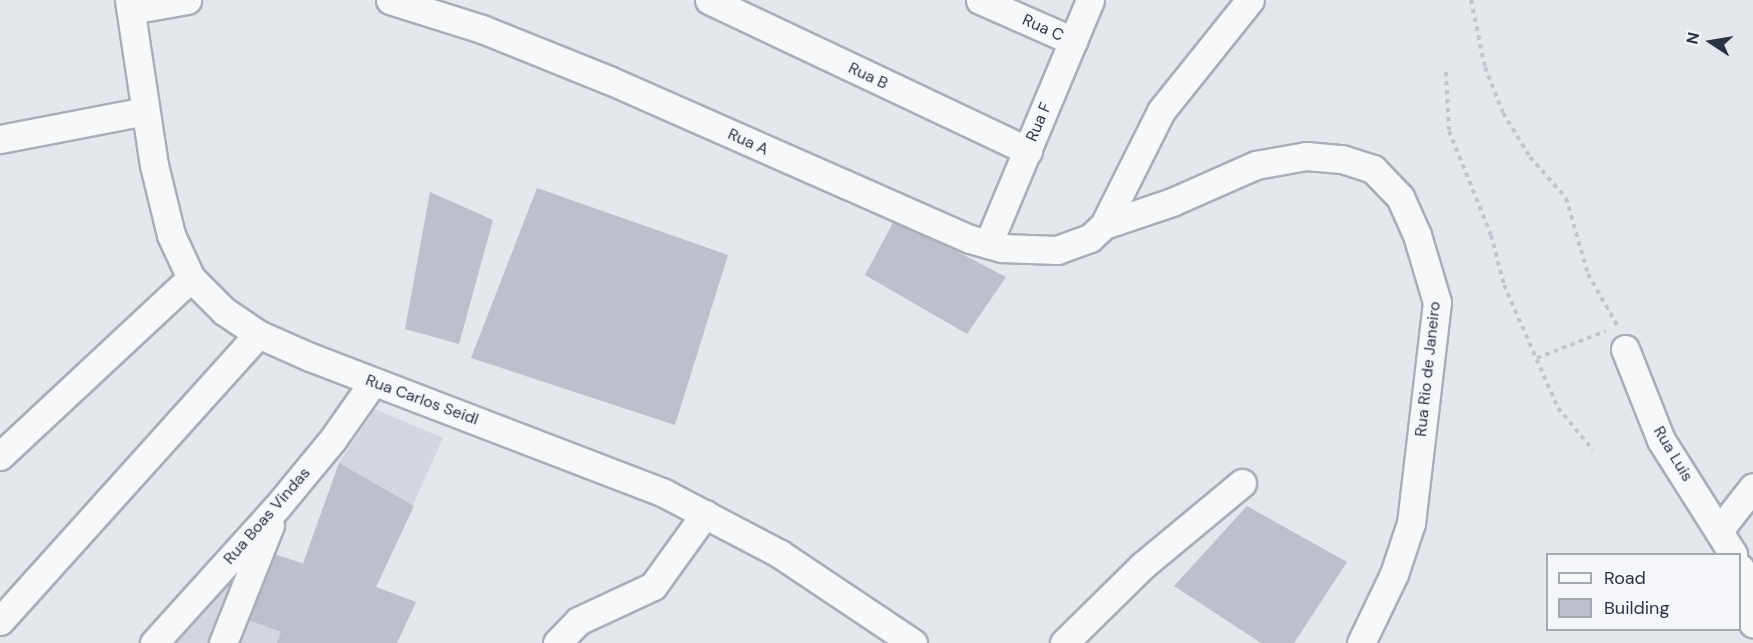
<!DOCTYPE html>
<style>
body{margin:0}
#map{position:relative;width:1753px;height:643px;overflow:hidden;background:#e4e7ec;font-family:"DM Sans",sans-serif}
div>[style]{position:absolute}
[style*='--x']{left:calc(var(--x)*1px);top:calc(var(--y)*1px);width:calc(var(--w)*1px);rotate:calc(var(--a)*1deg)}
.built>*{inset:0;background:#d2d6de}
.building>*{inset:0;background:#bbc0ca}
.path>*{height:4px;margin-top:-2px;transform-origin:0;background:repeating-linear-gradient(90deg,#c2c5cb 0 4.5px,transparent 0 9px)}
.roads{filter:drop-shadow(2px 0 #a9aeb7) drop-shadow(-2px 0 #a9aeb7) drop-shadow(0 2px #a9aeb7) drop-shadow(0 -2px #a9aeb7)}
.minor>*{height:27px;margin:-13.5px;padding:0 13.5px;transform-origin:13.5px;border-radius:13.5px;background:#f7f8fa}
span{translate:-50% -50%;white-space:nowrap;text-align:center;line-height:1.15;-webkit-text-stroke:5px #f4f6f9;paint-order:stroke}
.street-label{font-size:16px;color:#2b3445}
.legend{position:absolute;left:1546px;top:553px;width:195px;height:78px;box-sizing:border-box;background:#f4f6f9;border:2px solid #a4a8b1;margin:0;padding:8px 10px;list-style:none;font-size:18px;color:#2b3445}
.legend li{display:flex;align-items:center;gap:12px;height:30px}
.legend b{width:30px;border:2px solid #a4a8b1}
.north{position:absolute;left:1681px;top:12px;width:60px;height:60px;-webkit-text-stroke:4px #f4f6f9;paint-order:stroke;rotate:282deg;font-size:16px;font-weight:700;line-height:24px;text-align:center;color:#2b3445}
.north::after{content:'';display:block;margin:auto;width:21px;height:27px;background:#2b3445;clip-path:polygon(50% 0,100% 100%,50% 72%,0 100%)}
</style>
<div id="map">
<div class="built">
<div style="clip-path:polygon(375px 409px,443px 438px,376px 587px,416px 602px,397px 643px,171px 643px,240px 565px,271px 553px,303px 563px,339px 463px)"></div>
</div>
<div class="building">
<div style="clip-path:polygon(537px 188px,728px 255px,675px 425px,471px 358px)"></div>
<div style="clip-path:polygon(430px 192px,493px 220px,459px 344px,405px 329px)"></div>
<div style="clip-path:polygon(895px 219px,1006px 277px,967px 334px,865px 275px)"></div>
<div style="clip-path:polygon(339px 463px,414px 506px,376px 587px,416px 602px,397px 643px,277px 643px,281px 632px,243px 618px,271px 553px,303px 564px)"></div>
<div style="clip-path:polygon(1247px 506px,1347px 562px,1294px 643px,1261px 643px,1174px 586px)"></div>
</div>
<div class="path">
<div style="--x:1471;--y:0;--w:68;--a:78.2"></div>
<div style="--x:1485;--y:67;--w:49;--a:68.6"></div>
<div style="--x:1503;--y:113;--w:52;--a:58.5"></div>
<div style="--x:1530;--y:157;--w:55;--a:48.7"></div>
<div style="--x:1566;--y:198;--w:79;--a:73.9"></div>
<div style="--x:1588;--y:274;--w:59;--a:60.4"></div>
<div style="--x:1446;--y:72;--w:59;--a:87.1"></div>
<div style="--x:1449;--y:131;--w:112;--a:68"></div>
<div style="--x:1491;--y:235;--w:52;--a:75.4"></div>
<div style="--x:1504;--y:285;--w:134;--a:66.3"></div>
<div style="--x:1558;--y:408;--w:55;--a:50.2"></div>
<div style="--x:1537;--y:358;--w:74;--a:-21.4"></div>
</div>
<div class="roads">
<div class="minor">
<div style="--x:129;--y:0;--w:167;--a:81.4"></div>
<div style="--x:154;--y:165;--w:72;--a:76.3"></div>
<div style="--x:171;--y:235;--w:47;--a:65.1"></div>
<div style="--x:191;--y:278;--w:47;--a:45"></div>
<div style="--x:224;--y:311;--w:41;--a:34.1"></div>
<div style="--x:258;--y:334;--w:57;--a:23.9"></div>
<div style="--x:310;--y:357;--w:379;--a:21"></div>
<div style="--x:664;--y:493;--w:131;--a:27.7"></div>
<div style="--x:780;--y:554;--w:160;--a:33.8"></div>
<div style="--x:390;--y:0;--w:96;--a:17.5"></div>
<div style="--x:482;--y:29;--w:137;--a:21.9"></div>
<div style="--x:609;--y:80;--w:394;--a:23.8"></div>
<div style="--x:970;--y:239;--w:33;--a:16"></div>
<div style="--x:1002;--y:248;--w:55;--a:2.1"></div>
<div style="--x:1057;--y:250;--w:35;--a:-20"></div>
<div style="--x:1090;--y:238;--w:19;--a:-43"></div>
<div style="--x:1104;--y:225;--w:127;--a:-63.4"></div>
<div style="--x:1161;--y:111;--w:142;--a:-51.3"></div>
<div style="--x:709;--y:0;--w:353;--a:25.3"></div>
<div style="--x:980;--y:0;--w:102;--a:23.8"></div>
<div style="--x:131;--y:10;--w:57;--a:-10.1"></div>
<div style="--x:0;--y:139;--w:148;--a:-10.9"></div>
<div style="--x:1104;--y:225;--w:72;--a:-18.7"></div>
<div style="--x:1172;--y:202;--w:92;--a:-23.8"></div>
<div style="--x:1256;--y:165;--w:51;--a:-10.2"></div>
<div style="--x:1306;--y:156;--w:36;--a:5"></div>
<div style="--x:1342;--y:159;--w:33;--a:18"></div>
<div style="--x:1373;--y:169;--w:39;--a:46"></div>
<div style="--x:1400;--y:197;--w:42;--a:65.9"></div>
<div style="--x:1417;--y:235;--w:70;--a:73.4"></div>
<div style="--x:1437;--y:302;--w:223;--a:96.7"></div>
<div style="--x:1411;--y:523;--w:54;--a:108.4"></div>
<div style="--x:1394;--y:574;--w:76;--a:115.6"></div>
<div style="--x:988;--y:244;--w:264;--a:-67.3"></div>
<div style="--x:1625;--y:349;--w:98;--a:68.4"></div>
<div style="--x:1661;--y:440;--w:135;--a:57.7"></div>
<div style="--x:0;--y:456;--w:261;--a:-43"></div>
<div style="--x:1720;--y:529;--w:53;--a:-51.8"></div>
<div style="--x:1740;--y:568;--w:57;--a:76.7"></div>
<div style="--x:0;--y:621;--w:386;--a:-48"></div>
<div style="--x:154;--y:643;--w:183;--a:-47.9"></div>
<div style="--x:277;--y:507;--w:88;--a:-50.5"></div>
<div style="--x:333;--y:439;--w:70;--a:-54.9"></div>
<div style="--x:223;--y:643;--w:127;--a:-68.3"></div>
<div style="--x:557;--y:643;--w:30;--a:-46"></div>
<div style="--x:578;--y:621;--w:83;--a:-25"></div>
<div style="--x:653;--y:586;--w:89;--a:-54.2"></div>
<div style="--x:1064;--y:643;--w:110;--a:-44.6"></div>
<div style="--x:1142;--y:566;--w:130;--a:-39.7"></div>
</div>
</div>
<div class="street-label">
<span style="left:1043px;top:28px;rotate:24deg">Rua C</span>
<span style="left:868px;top:76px;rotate:25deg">Rua B</span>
<span style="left:1039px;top:122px;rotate:-67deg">Rua F</span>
<span style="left:748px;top:142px;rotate:24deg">Rua A</span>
<span style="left:1428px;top:369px;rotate:-84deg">Rua Rio de Janeiro</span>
<span style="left:422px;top:400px;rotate:20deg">Rua Carlos Seidl</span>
<span style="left:1673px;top:454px;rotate:59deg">Rua Luis</span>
<span style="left:267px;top:516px;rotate:-49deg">Rua Boas Vindas</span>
</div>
<ul class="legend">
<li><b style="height:8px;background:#f7f8fa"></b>Road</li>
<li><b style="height:16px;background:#bbc0ca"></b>Building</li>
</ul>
<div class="north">N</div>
</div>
